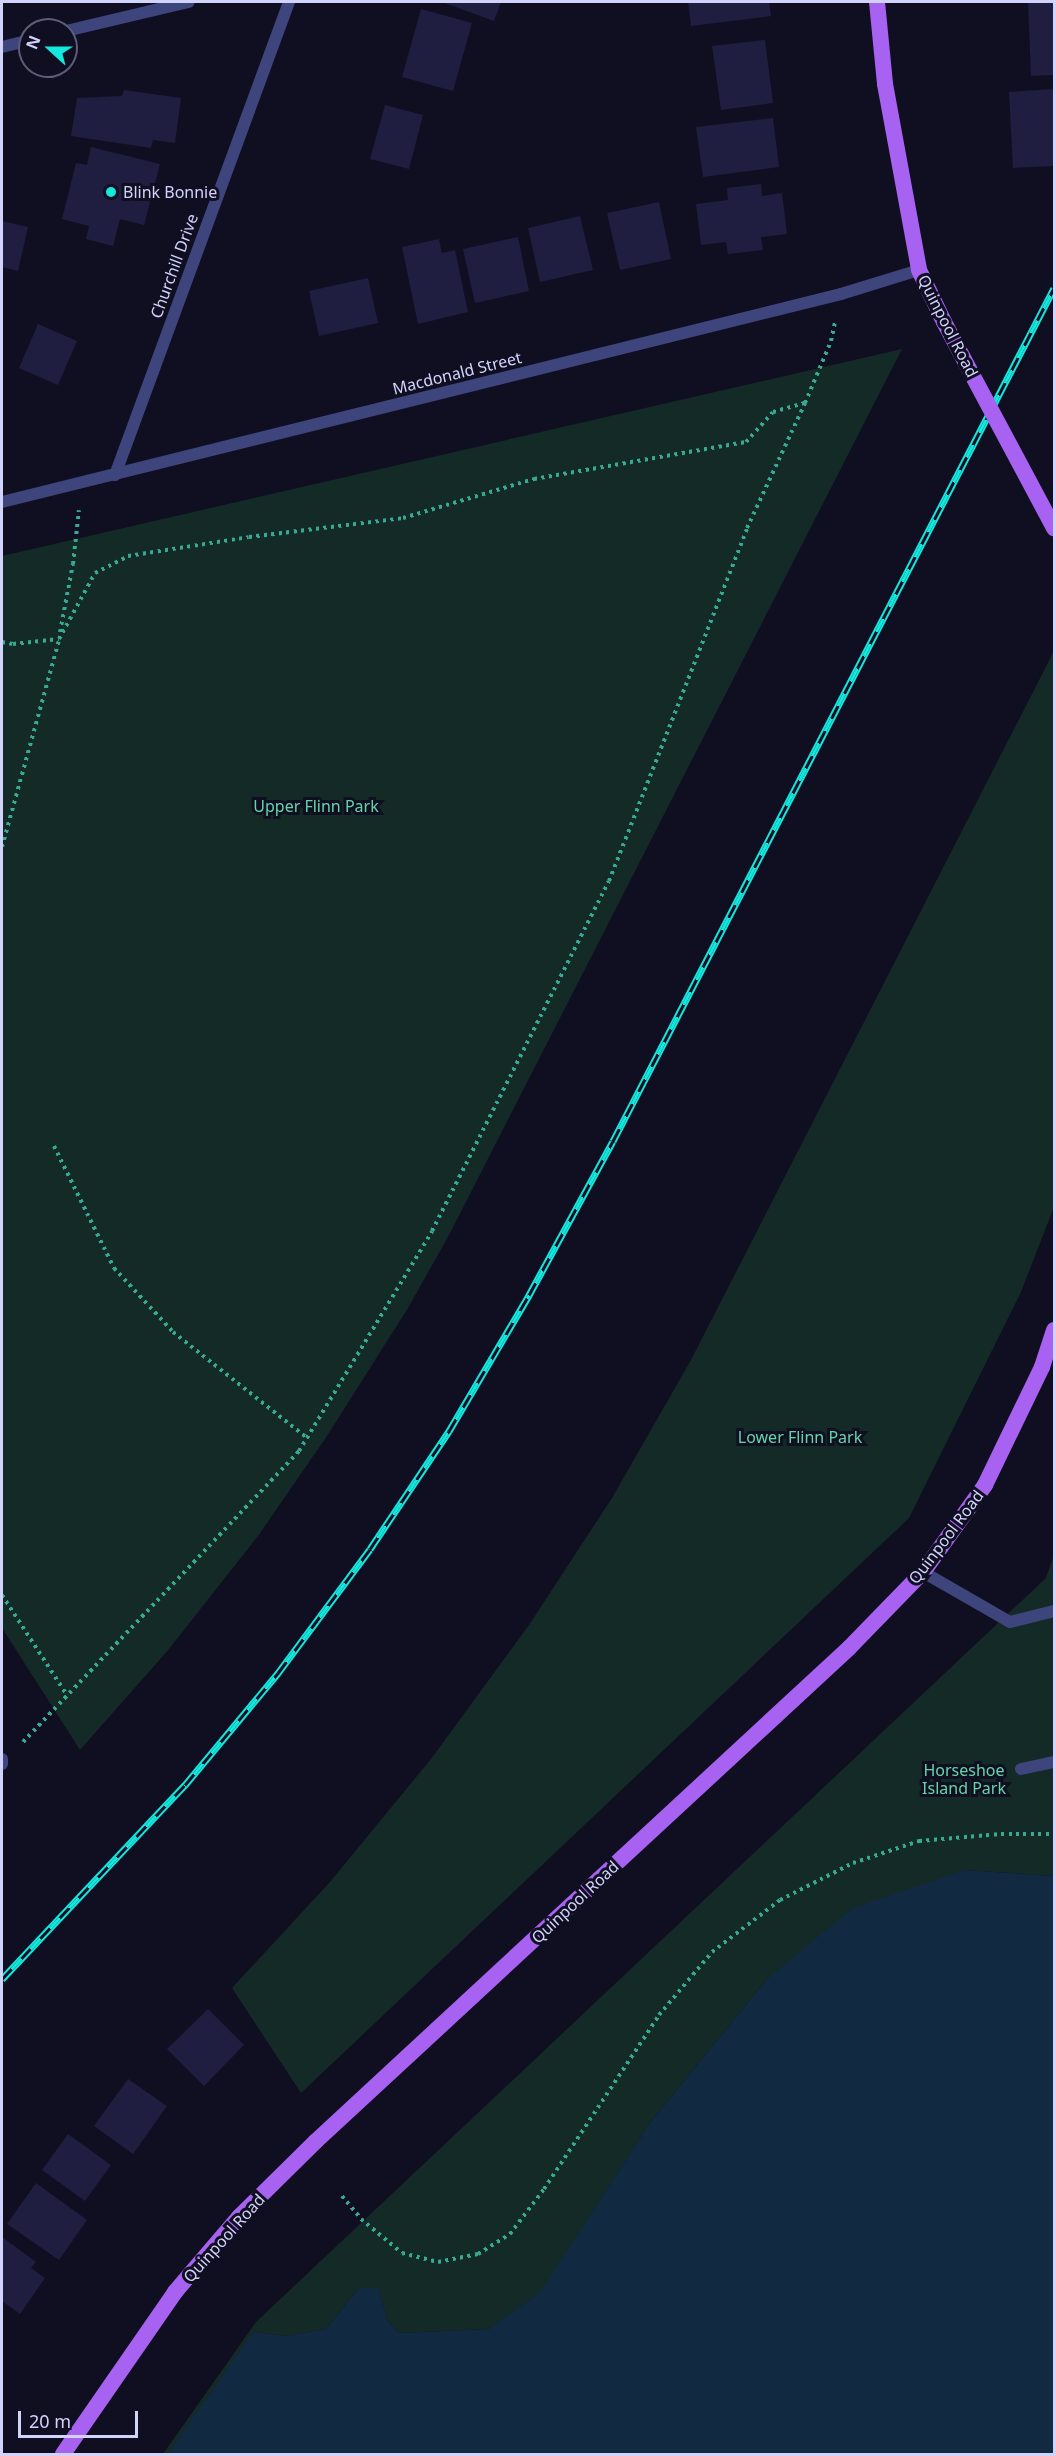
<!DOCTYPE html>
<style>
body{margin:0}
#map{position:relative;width:1056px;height:2456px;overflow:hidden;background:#100f21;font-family:"Noto Sans",sans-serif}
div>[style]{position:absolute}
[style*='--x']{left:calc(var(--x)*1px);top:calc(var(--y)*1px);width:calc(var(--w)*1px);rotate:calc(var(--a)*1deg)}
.green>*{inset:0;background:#132a26}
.water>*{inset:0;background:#112a42}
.building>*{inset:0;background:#1f1d40}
.path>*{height:4px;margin-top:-2px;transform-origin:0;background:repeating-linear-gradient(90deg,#38aa93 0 3px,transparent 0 7.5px)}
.service>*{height:12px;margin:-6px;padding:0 6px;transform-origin:6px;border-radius:6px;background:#3e447c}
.minor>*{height:12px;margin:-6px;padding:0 6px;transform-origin:6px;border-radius:6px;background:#3e447c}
.tertiary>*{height:12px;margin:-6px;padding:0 6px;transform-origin:6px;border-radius:6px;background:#3e447c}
.primary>*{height:16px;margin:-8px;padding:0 8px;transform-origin:8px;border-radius:8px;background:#a862f2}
.rail>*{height:7px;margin-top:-3.5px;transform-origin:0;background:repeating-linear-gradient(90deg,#100f21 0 14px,#13e7de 0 28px);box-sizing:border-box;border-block:2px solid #13e7de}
.primary-bridge>*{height:16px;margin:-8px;padding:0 8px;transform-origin:8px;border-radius:8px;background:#a862f2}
.dots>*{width:16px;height:16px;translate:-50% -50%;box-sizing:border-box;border:3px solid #100f21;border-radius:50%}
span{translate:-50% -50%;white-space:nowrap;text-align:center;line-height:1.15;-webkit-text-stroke:6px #100f21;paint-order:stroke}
.poi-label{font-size:16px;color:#d2d3fb}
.left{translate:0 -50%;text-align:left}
.street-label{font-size:16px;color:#d2d3fb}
.park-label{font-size:16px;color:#64d5a9}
.frame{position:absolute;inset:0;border:3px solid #d2d3fb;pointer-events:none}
.north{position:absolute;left:18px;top:18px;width:60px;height:60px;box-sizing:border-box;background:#100f21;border:2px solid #5e5d78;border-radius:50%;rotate:291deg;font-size:16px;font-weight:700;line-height:24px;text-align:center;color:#d2d3fb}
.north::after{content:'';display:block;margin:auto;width:21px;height:27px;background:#13e7de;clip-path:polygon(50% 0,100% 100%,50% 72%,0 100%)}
.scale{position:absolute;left:18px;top:2411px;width:120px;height:27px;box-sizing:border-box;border:3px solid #d2d3fb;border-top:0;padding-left:8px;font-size:18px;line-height:21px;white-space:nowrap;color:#d2d3fb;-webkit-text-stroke:4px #100f21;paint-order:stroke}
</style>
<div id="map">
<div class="green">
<div style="clip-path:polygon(902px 349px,449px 1235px,408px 1308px,327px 1436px,258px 1536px,169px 1649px,80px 1750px,2px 1628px,2px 556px)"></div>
<div style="clip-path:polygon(1054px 651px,1054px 1207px,1021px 1292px,909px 1518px,301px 2093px,232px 1988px,330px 1882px,431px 1759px,529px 1625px,612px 1498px,691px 1360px)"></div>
<div style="clip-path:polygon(1054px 1555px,1054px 1876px,964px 1870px,767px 1979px,649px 2124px,541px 2293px,488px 2329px,399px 2333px,387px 2320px,378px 2289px,359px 2288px,326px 2329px,285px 2336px,257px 2332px,171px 2454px,163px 2454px,256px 2322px,1046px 1578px)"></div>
</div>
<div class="water">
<div style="clip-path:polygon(964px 1870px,1054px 1876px,1054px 2454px,171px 2454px,172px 2448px,252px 2333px,257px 2332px,285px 2336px,326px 2329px,359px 2288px,378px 2288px,387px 2320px,399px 2333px,488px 2329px,540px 2293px,649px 2124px,767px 1979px,853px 1908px)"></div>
</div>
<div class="building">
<div style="clip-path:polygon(442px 2px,501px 2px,494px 21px)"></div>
<div style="clip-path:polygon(688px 2px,769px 2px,771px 16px,691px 26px)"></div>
<div style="clip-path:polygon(1028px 2px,1054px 2px,1054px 75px,1031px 76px)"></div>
<div style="clip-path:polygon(421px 9px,472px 23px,453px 91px,402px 77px)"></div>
<div style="clip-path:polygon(765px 40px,773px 103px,721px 110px,712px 46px)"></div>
<div style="clip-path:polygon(1054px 89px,1054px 166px,1013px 168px,1009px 92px)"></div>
<div style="clip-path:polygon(124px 90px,181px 98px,175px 143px,153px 140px,151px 148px,71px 136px,77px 98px,122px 96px)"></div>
<div style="clip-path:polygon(385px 105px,423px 115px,409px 169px,370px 159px)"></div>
<div style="clip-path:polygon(773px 118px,779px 167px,703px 177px,696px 127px)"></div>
<div style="clip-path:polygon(91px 147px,160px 164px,144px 225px,120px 219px,113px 246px,86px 239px,89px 226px,62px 219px,76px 163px,87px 165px)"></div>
<div style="clip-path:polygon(761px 184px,762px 196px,782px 193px,787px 234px,761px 237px,763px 250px,728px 254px,726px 242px,701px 245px,696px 204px,728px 200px,727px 188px)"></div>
<div style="clip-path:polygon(659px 202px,671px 259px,620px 270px,607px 213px)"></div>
<div style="clip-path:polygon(580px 216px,593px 270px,540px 282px,528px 228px)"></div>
<div style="clip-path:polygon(2px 221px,28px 227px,18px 271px,2px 267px)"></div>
<div style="clip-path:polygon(518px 237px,529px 291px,475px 303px,463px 249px)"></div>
<div style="clip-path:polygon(439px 239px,442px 253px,455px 250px,468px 312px,418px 324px,402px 247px)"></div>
<div style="clip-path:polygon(368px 278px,378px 323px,319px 336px,309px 291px)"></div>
<div style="clip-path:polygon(38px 324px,77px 341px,58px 385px,19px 368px)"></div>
<div style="clip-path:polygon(208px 2009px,244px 2045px,204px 2086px,167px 2049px)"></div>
<div style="clip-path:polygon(128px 2079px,167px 2106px,133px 2154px,94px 2126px)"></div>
<div style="clip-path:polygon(68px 2134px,111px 2165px,85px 2201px,42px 2170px)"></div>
<div style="clip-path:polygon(36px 2183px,87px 2220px,59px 2260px,7px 2224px)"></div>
<div style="clip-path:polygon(2px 2237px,36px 2262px,31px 2268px,45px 2278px,20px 2314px,2px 2301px)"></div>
</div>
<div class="path">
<div style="--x:60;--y:632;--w:69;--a:-79.2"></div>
<div style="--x:73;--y:564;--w:54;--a:-83.7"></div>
<div style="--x:2;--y:642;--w:11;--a:10"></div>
<div style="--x:13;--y:644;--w:46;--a:-6.2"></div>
<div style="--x:59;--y:639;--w:75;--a:-61.4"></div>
<div style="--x:95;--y:573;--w:37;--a:-27"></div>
<div style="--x:128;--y:556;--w:122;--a:-8.9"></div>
<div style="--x:249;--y:537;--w:155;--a:-7"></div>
<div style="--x:403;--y:518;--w:137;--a:-16.6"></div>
<div style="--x:534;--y:479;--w:215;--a:-9.9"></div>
<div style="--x:746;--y:442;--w:40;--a:-48"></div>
<div style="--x:773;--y:412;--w:33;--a:-16"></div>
<div style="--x:2;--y:847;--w:215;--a:-74.6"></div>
<div style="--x:54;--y:1146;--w:136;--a:63.8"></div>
<div style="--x:114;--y:1268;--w:87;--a:47.3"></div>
<div style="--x:173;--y:1332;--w:171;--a:38.3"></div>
<div style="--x:2;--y:1595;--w:119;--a:57"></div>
<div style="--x:23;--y:1742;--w:401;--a:-46.5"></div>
<div style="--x:299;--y:1451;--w:257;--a:-58.8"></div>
<div style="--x:432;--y:1231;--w:392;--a:-63.2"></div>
<div style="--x:609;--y:881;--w:379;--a:-68.6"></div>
<div style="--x:747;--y:528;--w:138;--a:-65.1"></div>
<div style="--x:805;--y:403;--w:67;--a:-67.2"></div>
<div style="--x:831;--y:341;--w:19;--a:-78"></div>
<div style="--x:342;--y:2196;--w:30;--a:50"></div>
<div style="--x:361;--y:2219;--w:53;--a:39.7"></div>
<div style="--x:402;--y:2253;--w:37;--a:14"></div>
<div style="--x:438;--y:2262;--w:41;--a:-11.3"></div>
<div style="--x:478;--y:2254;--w:38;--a:-32"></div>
<div style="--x:510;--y:2234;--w:56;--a:-52.9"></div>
<div style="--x:544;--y:2189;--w:209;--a:-56.5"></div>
<div style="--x:659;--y:2015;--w:82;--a:-49.9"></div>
<div style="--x:712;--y:1952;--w:86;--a:-37.4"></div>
<div style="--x:780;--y:1900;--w:82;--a:-26.9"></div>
<div style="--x:853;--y:1863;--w:70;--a:-18.4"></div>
<div style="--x:919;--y:1841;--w:82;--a:-4.9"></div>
<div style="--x:1001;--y:1834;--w:53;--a:0"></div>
</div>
<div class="service">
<div style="--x:923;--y:1572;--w:100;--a:29.9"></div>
<div style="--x:1010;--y:1622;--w:45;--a:-14"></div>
<div style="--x:1021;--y:1769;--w:34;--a:-12"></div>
</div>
<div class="minor">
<div style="--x:66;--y:31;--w:126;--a:-13.3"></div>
<div style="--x:2;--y:47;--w:29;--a:-14"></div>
<div style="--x:115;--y:475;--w:504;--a:-69.8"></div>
<div style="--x:2;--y:1759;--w:5;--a:90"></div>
</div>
<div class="tertiary">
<div style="--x:2;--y:502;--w:864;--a:-13.92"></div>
<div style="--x:841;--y:294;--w:82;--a:-17.1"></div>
</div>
<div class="primary">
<div style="--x:877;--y:2;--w:82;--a:84.4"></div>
<div style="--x:885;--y:84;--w:189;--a:79.6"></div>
<div style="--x:919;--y:270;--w:58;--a:64.3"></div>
<div style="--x:63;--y:2454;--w:197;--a:-55.3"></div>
<div style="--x:175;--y:2292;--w:99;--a:-49.5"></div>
<div style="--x:239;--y:2217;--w:107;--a:-44.6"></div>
<div style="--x:315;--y:2142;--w:727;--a:-42.77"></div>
<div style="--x:849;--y:1648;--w:106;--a:-45.8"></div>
<div style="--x:923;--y:1572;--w:107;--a:-54.5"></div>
<div style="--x:985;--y:1485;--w:131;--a:-64.2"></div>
<div style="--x:1042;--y:1367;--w:39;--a:-72"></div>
</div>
<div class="rail">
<div style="--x:2;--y:1979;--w:267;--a:-46.7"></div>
<div style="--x:185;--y:1785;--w:146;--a:-50.3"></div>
<div style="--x:278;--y:1673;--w:154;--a:-53.4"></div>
<div style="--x:370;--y:1549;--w:142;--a:-56.2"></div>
<div style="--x:449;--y:1431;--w:158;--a:-59.5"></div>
<div style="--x:529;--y:1295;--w:175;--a:-61.4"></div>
<div style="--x:613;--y:1141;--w:960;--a:-62.66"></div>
</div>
<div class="primary-bridge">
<div style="--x:944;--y:322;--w:234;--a:61.9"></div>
</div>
<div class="dots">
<div style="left:111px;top:192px;background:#13e7de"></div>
</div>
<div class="poi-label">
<span class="left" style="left:123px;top:192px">Blink Bonnie</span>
</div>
<div class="street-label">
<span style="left:174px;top:266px;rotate:-70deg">Churchill Drive</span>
<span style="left:948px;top:326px;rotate:63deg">Quinpool Road</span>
<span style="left:457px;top:373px;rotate:-14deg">Macdonald Street</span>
<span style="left:946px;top:1537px;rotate:-53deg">Quinpool Road</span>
<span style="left:575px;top:1902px;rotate:-43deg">Quinpool Road</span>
<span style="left:224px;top:2238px;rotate:-48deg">Quinpool Road</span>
</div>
<div class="park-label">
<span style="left:316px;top:806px">Upper Flinn Park</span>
<span style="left:800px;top:1437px">Lower Flinn Park</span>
<span style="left:964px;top:1779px">Horseshoe<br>Island Park</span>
</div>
<div class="frame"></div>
<div class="north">N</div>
<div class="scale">20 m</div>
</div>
